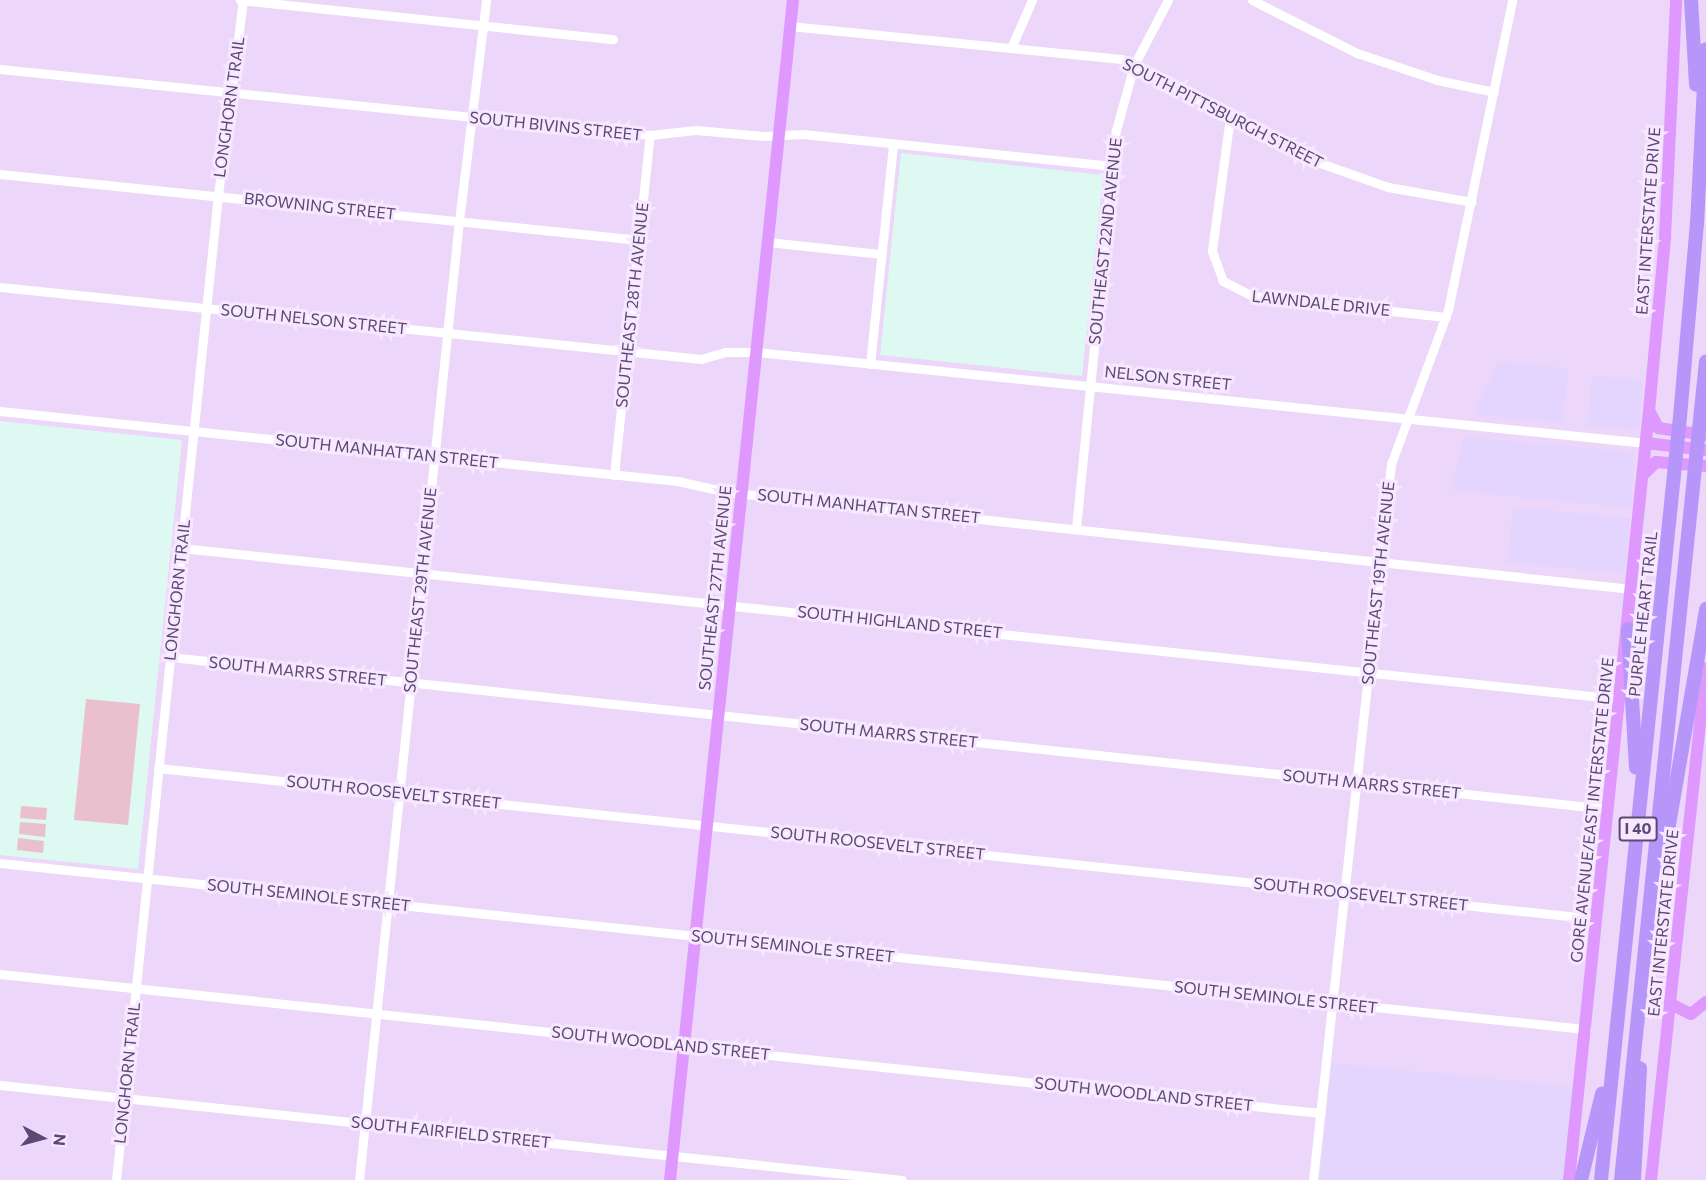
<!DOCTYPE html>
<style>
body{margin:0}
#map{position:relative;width:1706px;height:1180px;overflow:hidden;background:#f4e1fd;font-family:Commissioner,sans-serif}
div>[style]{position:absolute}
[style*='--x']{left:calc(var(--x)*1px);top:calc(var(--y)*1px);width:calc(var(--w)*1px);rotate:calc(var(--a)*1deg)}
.residential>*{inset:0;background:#ecd6fa}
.commercial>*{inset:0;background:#e4d5fe}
.education>*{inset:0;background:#def9f1}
.green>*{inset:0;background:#eac0ce}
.minor>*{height:9px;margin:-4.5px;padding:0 4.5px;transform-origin:4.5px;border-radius:4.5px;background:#fff}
.major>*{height:12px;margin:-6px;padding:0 6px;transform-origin:6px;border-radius:6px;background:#df98fd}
.highway>*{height:14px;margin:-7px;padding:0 7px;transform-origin:7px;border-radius:7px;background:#b796f9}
span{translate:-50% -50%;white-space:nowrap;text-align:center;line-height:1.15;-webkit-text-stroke:6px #f8e8ff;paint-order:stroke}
.shield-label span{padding:2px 4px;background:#f8e8ff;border:2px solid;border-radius:4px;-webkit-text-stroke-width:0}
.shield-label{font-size:15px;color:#5b4875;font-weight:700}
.street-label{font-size:16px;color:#5b4875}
.north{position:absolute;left:12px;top:1108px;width:60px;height:60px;-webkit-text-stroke:4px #f8e8ff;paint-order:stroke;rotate:96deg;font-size:16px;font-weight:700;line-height:24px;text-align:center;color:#5b4875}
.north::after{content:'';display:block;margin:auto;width:21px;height:27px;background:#5b4875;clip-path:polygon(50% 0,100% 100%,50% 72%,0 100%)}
</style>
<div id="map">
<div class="residential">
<div style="clip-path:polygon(0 0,1706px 0,1706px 1180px,0 1180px)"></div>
</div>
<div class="commercial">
<div style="clip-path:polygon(1498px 362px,1569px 368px,1563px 423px,1473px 414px)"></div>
<div style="clip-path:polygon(1592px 376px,1644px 380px,1638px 430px,1587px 427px)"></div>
<div style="clip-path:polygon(1463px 437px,1634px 452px,1631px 508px,1452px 490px)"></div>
<div style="clip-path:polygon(1513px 507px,1630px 518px,1625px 574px,1507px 562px)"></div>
<div style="clip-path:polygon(1332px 1063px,1573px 1087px,1564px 1180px,1320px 1180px)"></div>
</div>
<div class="education">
<div style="clip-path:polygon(901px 153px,1103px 175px,1082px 376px,880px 355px)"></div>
<div style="clip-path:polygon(0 421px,182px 440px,138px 869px,0 855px)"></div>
</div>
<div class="green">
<div style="clip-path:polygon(86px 699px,140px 704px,128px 825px,74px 820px)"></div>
<div style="clip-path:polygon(21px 806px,47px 808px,46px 820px,20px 818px)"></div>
<div style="clip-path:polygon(20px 822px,46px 824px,45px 837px,19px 834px)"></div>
<div style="clip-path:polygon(18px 838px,44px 841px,43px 853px,17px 850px)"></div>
</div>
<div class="minor">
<div style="--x:240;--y:0;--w:375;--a:6"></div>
<div style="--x:1252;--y:0;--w:118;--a:26.8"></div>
<div style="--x:1357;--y:53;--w:84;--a:18.6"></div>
<div style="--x:1437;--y:80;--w:58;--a:11.9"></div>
<div style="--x:790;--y:26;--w:333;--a:5.7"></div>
<div style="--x:1121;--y:59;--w:225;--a:27.6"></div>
<div style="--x:1320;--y:163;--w:72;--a:19.4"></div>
<div style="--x:1388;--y:187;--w:85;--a:10.1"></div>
<div style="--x:1011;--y:48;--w:52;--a:-66.4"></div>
<div style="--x:0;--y:69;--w:653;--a:5.8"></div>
<div style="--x:650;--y:135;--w:46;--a:-6.2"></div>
<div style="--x:696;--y:130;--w:68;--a:5"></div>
<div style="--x:764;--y:136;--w:39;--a:-3"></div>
<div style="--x:803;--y:134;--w:311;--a:5.9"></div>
<div style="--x:1230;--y:117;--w:135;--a:97.7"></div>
<div style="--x:1212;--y:251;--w:32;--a:70"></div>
<div style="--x:1223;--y:281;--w:33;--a:27"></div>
<div style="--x:1252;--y:296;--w:195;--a:6.2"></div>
<div style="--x:0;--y:174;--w:643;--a:5.89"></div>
<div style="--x:768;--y:242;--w:114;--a:6.1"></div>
<div style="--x:0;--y:287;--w:705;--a:5.86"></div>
<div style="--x:701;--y:359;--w:25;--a:-16"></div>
<div style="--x:725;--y:352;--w:31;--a:0"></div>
<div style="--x:756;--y:352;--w:895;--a:5.84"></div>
<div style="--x:870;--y:364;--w:220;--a:-84"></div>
<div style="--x:0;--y:411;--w:681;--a:5.9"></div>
<div style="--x:677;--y:481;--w:51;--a:12.4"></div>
<div style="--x:727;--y:492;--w:910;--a:6.12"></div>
<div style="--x:614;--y:475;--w:342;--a:-84"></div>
<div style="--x:1076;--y:528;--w:400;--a:-84.3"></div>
<div style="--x:1116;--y:130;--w:67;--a:-74.5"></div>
<div style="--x:1134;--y:65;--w:73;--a:-62.4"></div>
<div style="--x:181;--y:548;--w:1446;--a:5.99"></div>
<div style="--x:170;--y:657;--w:1446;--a:6.03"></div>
<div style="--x:158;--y:768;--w:1447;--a:5.99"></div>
<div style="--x:0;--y:863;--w:1595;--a:5.98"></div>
<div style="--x:0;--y:974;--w:1328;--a:6.01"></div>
<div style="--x:0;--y:1085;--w:907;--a:6.01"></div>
<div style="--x:116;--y:1180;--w:990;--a:-84.09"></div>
<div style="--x:218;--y:195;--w:197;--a:-82.7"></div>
<div style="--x:359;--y:1180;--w:964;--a:-84.05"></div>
<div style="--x:459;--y:221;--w:223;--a:-83"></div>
<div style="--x:1313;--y:1180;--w:720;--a:-83.78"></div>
<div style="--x:1391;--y:464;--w:164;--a:-69.7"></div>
<div style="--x:1448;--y:310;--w:317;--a:-78.3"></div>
</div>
<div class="major">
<div style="--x:1650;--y:412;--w:18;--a:63"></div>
<div style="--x:1658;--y:428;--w:49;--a:8.3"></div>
<div style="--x:1646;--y:443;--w:60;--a:6.7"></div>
<div style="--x:1644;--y:474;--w:17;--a:-45"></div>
<div style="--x:1656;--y:462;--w:50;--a:4.6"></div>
<div style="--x:1671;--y:1004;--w:22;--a:27"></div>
<div style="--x:1691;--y:1014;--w:19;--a:-39"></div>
<div style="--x:670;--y:1180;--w:1186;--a:-84.05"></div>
<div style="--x:1569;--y:1180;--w:773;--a:-84.06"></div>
<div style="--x:1649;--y:411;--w:175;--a:-84.7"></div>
<div style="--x:1665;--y:237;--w:237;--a:-87.3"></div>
<div style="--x:1651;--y:1180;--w:515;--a:-83.87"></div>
</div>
<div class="highway">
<div style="--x:1691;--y:0;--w:85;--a:86.6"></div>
<div style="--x:1628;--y:629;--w:139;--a:86.7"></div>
<div style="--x:1662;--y:865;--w:260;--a:-80.2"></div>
<div style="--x:1581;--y:1180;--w:89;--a:-76.3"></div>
<div style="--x:1601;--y:1180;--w:767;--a:-84.09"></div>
<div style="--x:1680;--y:417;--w:194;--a:-85"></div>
<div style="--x:1697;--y:224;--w:175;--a:-87.1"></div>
<div style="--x:1621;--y:1180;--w:823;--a:-84.07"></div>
<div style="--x:1634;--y:1180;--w:112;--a:-86.9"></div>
</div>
<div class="shield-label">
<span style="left:1638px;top:829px">I 40</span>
</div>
<div class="street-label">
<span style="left:229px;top:107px;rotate:-82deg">LONGHORN TRAIL</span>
<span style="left:1223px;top:113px;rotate:27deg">SOUTH PITTSBURGH STREET</span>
<span style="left:556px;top:126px;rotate:6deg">SOUTH BIVINS STREET</span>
<span style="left:320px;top:206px;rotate:6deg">BROWNING STREET</span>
<span style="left:1648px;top:221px;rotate:-86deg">EAST INTERSTATE DRIVE</span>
<span style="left:1105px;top:241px;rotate:-84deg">SOUTHEAST 22ND AVENUE</span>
<span style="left:1321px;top:303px;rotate:6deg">LAWNDALE DRIVE</span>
<span style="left:632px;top:305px;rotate:-84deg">SOUTHEAST 28TH AVENUE</span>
<span style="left:314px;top:319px;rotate:6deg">SOUTH NELSON STREET</span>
<span style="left:1168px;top:378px;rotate:6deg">NELSON STREET</span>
<span style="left:387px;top:451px;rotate:6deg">SOUTH MANHATTAN STREET</span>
<span style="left:869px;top:506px;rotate:6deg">SOUTH MANHATTAN STREET</span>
<span style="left:1378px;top:583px;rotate:-84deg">SOUTHEAST 19TH AVENUE</span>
<span style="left:715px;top:588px;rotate:-84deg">SOUTHEAST 27TH AVENUE</span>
<span style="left:177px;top:590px;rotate:-84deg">LONGHORN TRAIL</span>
<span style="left:420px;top:590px;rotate:-84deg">SOUTHEAST 29TH AVENUE</span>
<span style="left:1643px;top:614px;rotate:-84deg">PURPLE HEART TRAIL</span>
<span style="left:900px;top:622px;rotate:6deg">SOUTH HIGHLAND STREET</span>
<span style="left:298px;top:671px;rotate:6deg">SOUTH MARRS STREET</span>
<span style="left:889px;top:733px;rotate:6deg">SOUTH MARRS STREET</span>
<span style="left:1372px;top:784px;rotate:6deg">SOUTH MARRS STREET</span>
<span style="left:394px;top:792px;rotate:6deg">SOUTH ROOSEVELT STREET</span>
<span style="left:1592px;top:810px;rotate:-84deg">GORE AVENUE/EAST INTERSTATE DRIVE</span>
<span style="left:878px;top:843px;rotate:6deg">SOUTH ROOSEVELT STREET</span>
<span style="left:1361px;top:894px;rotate:6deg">SOUTH ROOSEVELT STREET</span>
<span style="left:309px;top:895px;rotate:6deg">SOUTH SEMINOLE STREET</span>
<span style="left:1663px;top:923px;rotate:-84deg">EAST INTERSTATE DRIVE</span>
<span style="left:793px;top:946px;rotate:6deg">SOUTH SEMINOLE STREET</span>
<span style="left:1276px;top:997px;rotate:6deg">SOUTH SEMINOLE STREET</span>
<span style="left:661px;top:1043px;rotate:6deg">SOUTH WOODLAND STREET</span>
<span style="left:127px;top:1073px;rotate:-84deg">LONGHORN TRAIL</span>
<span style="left:1144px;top:1094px;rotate:6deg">SOUTH WOODLAND STREET</span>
<span style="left:451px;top:1132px;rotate:6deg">SOUTH FAIRFIELD STREET</span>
</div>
<div class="north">N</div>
</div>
